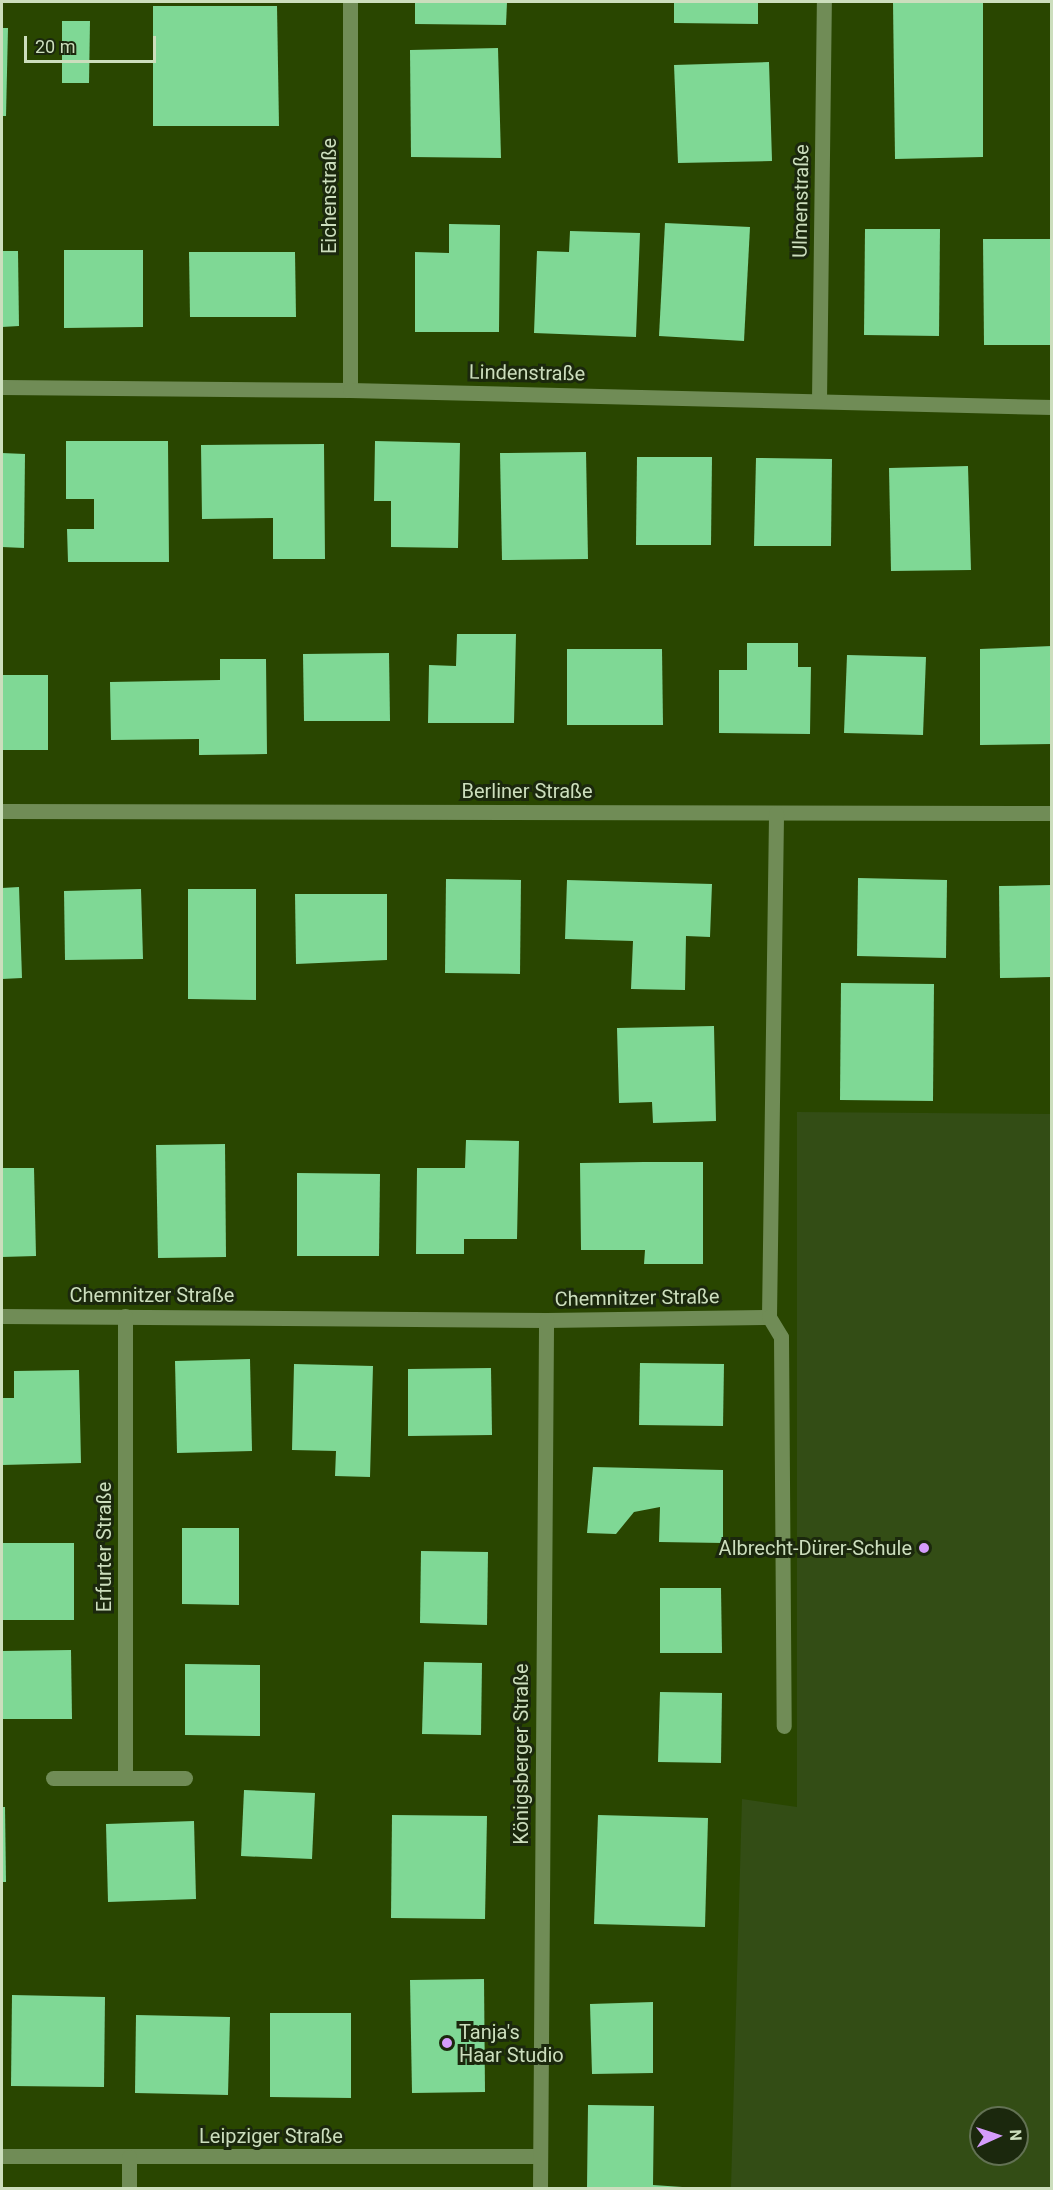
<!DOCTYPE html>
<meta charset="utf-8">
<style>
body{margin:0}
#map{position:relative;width:1053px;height:2190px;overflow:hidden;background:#294600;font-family:Roboto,sans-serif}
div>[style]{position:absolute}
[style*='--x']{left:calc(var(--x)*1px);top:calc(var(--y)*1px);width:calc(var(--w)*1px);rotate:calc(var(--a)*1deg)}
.built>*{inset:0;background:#334d15}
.building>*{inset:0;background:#7fd895}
.minor>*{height:15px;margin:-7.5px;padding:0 7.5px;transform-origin:7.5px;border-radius:7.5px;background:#708c56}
.dots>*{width:16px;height:16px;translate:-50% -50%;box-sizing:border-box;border:3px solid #1b280d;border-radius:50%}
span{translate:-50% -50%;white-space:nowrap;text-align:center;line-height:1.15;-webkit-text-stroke:6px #1b280d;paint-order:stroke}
.street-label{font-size:20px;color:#ccdebd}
.poi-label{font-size:20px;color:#ccdebd}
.right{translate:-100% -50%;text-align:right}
.left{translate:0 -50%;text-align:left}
.frame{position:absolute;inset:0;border:3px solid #ccdebd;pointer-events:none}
.north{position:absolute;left:969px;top:2106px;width:60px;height:60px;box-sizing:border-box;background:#1b280d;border:2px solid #627153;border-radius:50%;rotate:87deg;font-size:16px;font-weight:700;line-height:24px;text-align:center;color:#ccdebd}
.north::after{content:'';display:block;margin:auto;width:21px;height:27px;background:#d59cfb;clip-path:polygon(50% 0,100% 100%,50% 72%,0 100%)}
.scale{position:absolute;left:24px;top:36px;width:132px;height:27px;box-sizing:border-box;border:3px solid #ccdebd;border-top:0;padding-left:8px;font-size:18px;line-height:21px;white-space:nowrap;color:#ccdebd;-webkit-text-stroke:4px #1b280d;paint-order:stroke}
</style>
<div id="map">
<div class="built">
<div style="clip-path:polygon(evenodd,797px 1112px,1051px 1114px,1051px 2188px,731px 2188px,742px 1799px,797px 1807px,797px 1112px,981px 2118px,1017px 2118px,1017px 2154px,981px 2154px,981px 2118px)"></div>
</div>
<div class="building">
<div style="clip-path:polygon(415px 2px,507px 2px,506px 25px,415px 24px)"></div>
<div style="clip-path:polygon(674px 2px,758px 2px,758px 24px,674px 23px)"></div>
<div style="clip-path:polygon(893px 2px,983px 2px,983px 157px,895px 159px)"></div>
<div style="clip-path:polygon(153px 6px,277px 6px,279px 126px,153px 126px)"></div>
<div style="clip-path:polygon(62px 21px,90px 21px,89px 83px,62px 83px)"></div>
<div style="clip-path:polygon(2px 28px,8px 28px,6px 116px,2px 116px)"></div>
<div style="clip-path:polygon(498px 48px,501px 158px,411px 157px,410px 50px)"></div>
<div style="clip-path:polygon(769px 62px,772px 161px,678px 163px,674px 65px)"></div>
<div style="clip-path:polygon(665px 223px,750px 227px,744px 341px,659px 336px)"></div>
<div style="clip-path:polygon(449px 224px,500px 225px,499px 332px,415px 332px,415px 252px,449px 253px)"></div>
<div style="clip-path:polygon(865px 229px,940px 229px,939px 336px,864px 335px)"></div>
<div style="clip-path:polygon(570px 231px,640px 233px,636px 337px,534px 333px,537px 251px,569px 252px)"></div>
<div style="clip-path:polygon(983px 239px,1052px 239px,1052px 345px,984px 345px)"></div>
<div style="clip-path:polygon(64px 250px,143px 250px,143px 327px,64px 328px)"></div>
<div style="clip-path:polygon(2px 251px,18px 251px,19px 326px,2px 327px)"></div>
<div style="clip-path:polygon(189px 252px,295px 252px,296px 317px,190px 317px)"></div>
<div style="clip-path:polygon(66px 441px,168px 441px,169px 562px,68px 562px,67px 529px,94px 529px,94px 499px,66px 499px)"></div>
<div style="clip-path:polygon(375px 441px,460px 443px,458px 548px,391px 547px,391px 501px,374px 501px)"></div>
<div style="clip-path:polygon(324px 444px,325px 559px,273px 559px,273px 518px,202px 519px,201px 445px)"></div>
<div style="clip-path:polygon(586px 452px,588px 559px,502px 560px,500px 453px)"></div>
<div style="clip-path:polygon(2px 453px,25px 454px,24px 548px,2px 547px)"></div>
<div style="clip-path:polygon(637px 457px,712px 457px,711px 545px,636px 545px)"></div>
<div style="clip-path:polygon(756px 458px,832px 459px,831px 546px,754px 546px)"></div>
<div style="clip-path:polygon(968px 466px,971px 570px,891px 571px,889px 468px)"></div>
<div style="clip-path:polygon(457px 634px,516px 634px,514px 723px,428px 723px,429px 665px,456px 666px)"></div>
<div style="clip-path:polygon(747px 643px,798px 643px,798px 667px,811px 667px,810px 734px,719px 733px,719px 670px,747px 670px)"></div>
<div style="clip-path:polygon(1052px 646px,1052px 744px,980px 745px,980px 649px)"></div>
<div style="clip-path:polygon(567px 649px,662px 649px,663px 725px,567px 725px)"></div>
<div style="clip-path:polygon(389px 653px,390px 721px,304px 721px,303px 654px)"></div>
<div style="clip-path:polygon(847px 655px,926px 657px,923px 735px,844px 733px)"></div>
<div style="clip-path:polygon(220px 659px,266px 659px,267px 754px,199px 755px,199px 739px,111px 740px,110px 682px,220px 680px)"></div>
<div style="clip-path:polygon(2px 675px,48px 675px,48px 750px,2px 750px)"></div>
<div style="clip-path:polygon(858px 878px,947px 880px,946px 958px,857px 956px)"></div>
<div style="clip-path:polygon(446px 879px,521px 880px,520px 974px,445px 973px)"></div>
<div style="clip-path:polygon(567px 880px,712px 884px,710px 937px,686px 936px,685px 990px,631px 989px,633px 941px,565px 939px)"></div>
<div style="clip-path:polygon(1052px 885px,1052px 977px,1000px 978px,999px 886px)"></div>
<div style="clip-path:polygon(19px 887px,22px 978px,2px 979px,2px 888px)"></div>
<div style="clip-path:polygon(141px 889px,143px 959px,65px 960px,64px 891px)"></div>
<div style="clip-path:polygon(188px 889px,256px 889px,256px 1000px,188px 999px)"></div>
<div style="clip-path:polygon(295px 894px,387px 894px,387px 960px,296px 964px)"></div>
<div style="clip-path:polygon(841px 983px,934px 984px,933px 1101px,840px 1100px)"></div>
<div style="clip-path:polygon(714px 1026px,716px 1121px,653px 1123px,652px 1102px,619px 1103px,617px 1028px)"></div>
<div style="clip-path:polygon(466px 1140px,519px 1141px,517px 1239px,464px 1239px,464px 1254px,416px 1254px,417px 1168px,465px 1168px)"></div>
<div style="clip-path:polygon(225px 1144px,226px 1257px,158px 1258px,156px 1145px)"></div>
<div style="clip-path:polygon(644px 1162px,703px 1162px,703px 1264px,644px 1264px,645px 1250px,581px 1250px,580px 1163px)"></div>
<div style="clip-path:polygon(2px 1168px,34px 1168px,36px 1256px,2px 1257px)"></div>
<div style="clip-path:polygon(297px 1173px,380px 1174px,379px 1256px,297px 1256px)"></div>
<div style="clip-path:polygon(250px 1359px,252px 1451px,177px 1453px,175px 1361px)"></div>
<div style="clip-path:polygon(640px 1363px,724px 1364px,723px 1426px,639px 1425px)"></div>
<div style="clip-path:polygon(294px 1364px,373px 1366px,370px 1477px,335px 1476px,336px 1451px,292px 1450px)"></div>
<div style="clip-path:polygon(491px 1368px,492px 1435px,408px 1436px,408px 1369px)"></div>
<div style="clip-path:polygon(79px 1370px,81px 1463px,2px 1465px,2px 1398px,14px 1398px,14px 1371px)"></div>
<div style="clip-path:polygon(593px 1467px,723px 1470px,723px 1543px,659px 1542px,660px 1507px,634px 1512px,616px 1534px,587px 1533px)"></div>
<div style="clip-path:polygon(182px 1528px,239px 1528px,239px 1605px,182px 1604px)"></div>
<div style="clip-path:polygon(2px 1543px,74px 1543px,74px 1620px,2px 1620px)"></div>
<div style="clip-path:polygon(421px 1551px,488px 1552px,487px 1625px,420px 1623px)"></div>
<div style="clip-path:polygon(660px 1588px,721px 1588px,722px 1653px,660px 1653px)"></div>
<div style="clip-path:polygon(71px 1650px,72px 1719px,2px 1719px,2px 1651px)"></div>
<div style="clip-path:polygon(424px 1662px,482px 1663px,481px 1735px,422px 1734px)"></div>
<div style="clip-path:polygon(185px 1664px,260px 1665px,260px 1736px,185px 1735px)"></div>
<div style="clip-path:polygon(660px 1692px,722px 1693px,721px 1763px,658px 1762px)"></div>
<div style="clip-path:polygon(244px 1790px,315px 1793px,312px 1859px,241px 1856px)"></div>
<div style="clip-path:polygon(2px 1807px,5px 1807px,6px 1882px,2px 1882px)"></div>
<div style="clip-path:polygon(392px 1815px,487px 1816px,485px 1919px,391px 1918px)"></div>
<div style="clip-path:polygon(598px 1815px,708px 1818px,705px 1927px,594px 1924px)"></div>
<div style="clip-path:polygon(194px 1821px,196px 1899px,108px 1902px,106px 1824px)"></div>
<div style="clip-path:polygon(484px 1979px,485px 2092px,412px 2093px,410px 1980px)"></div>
<div style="clip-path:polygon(12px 1995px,105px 1997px,104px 2087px,11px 2086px)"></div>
<div style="clip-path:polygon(653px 2002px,653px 2073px,592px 2074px,590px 2004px)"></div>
<div style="clip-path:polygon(270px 2013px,351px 2013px,351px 2098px,270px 2097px)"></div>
<div style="clip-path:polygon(136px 2015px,230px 2017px,228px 2095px,135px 2093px)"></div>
<div style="clip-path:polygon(588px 2105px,654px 2106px,653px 2185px,697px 2188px,587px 2188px)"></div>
</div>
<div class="minor">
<div style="--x:350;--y:2;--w:388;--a:90"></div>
<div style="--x:2;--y:387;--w:348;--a:0.5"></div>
<div style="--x:350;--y:390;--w:702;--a:1.39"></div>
<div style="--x:819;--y:401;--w:399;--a:-89.3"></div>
<div style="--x:2;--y:811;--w:1050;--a:0.11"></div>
<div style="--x:2;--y:1316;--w:544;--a:0.42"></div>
<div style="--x:546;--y:1320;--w:223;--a:-0.8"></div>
<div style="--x:769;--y:1317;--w:504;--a:-89.2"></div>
<div style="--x:125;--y:1316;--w:462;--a:90"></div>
<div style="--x:769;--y:1317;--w:23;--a:59"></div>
<div style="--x:781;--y:1337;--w:389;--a:89.6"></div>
<div style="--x:53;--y:1778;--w:132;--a:0"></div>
<div style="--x:2;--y:2156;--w:538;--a:0"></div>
<div style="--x:129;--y:2188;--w:31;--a:-90"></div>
<div style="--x:540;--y:2188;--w:868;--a:-89.6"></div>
</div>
<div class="dots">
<div style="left:924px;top:1548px;background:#d59cfb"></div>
<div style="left:447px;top:2043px;background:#d59cfb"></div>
</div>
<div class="street-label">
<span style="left:329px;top:196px;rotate:-90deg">Eichenstraße</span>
<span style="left:801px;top:201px;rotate:-89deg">Ulmenstraße</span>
<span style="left:527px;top:373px;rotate:1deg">Lindenstraße</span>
<span style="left:527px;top:791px">Berliner Straße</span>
<span style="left:152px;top:1295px">Chemnitzer Straße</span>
<span style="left:637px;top:1298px;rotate:-1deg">Chemnitzer Straße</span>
<span style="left:104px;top:1547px;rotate:-90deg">Erfurter Straße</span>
<span style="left:521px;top:1754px;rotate:-90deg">Königsberger Straße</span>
<span style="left:271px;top:2136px">Leipziger Straße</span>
</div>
<div class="poi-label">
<span class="right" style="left:912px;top:1548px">Albrecht-Dürer-Schule</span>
<span class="left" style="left:459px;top:2044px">Tanja's<br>Haar Studio</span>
</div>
<div class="frame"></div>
<div class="north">N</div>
<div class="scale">20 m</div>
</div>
